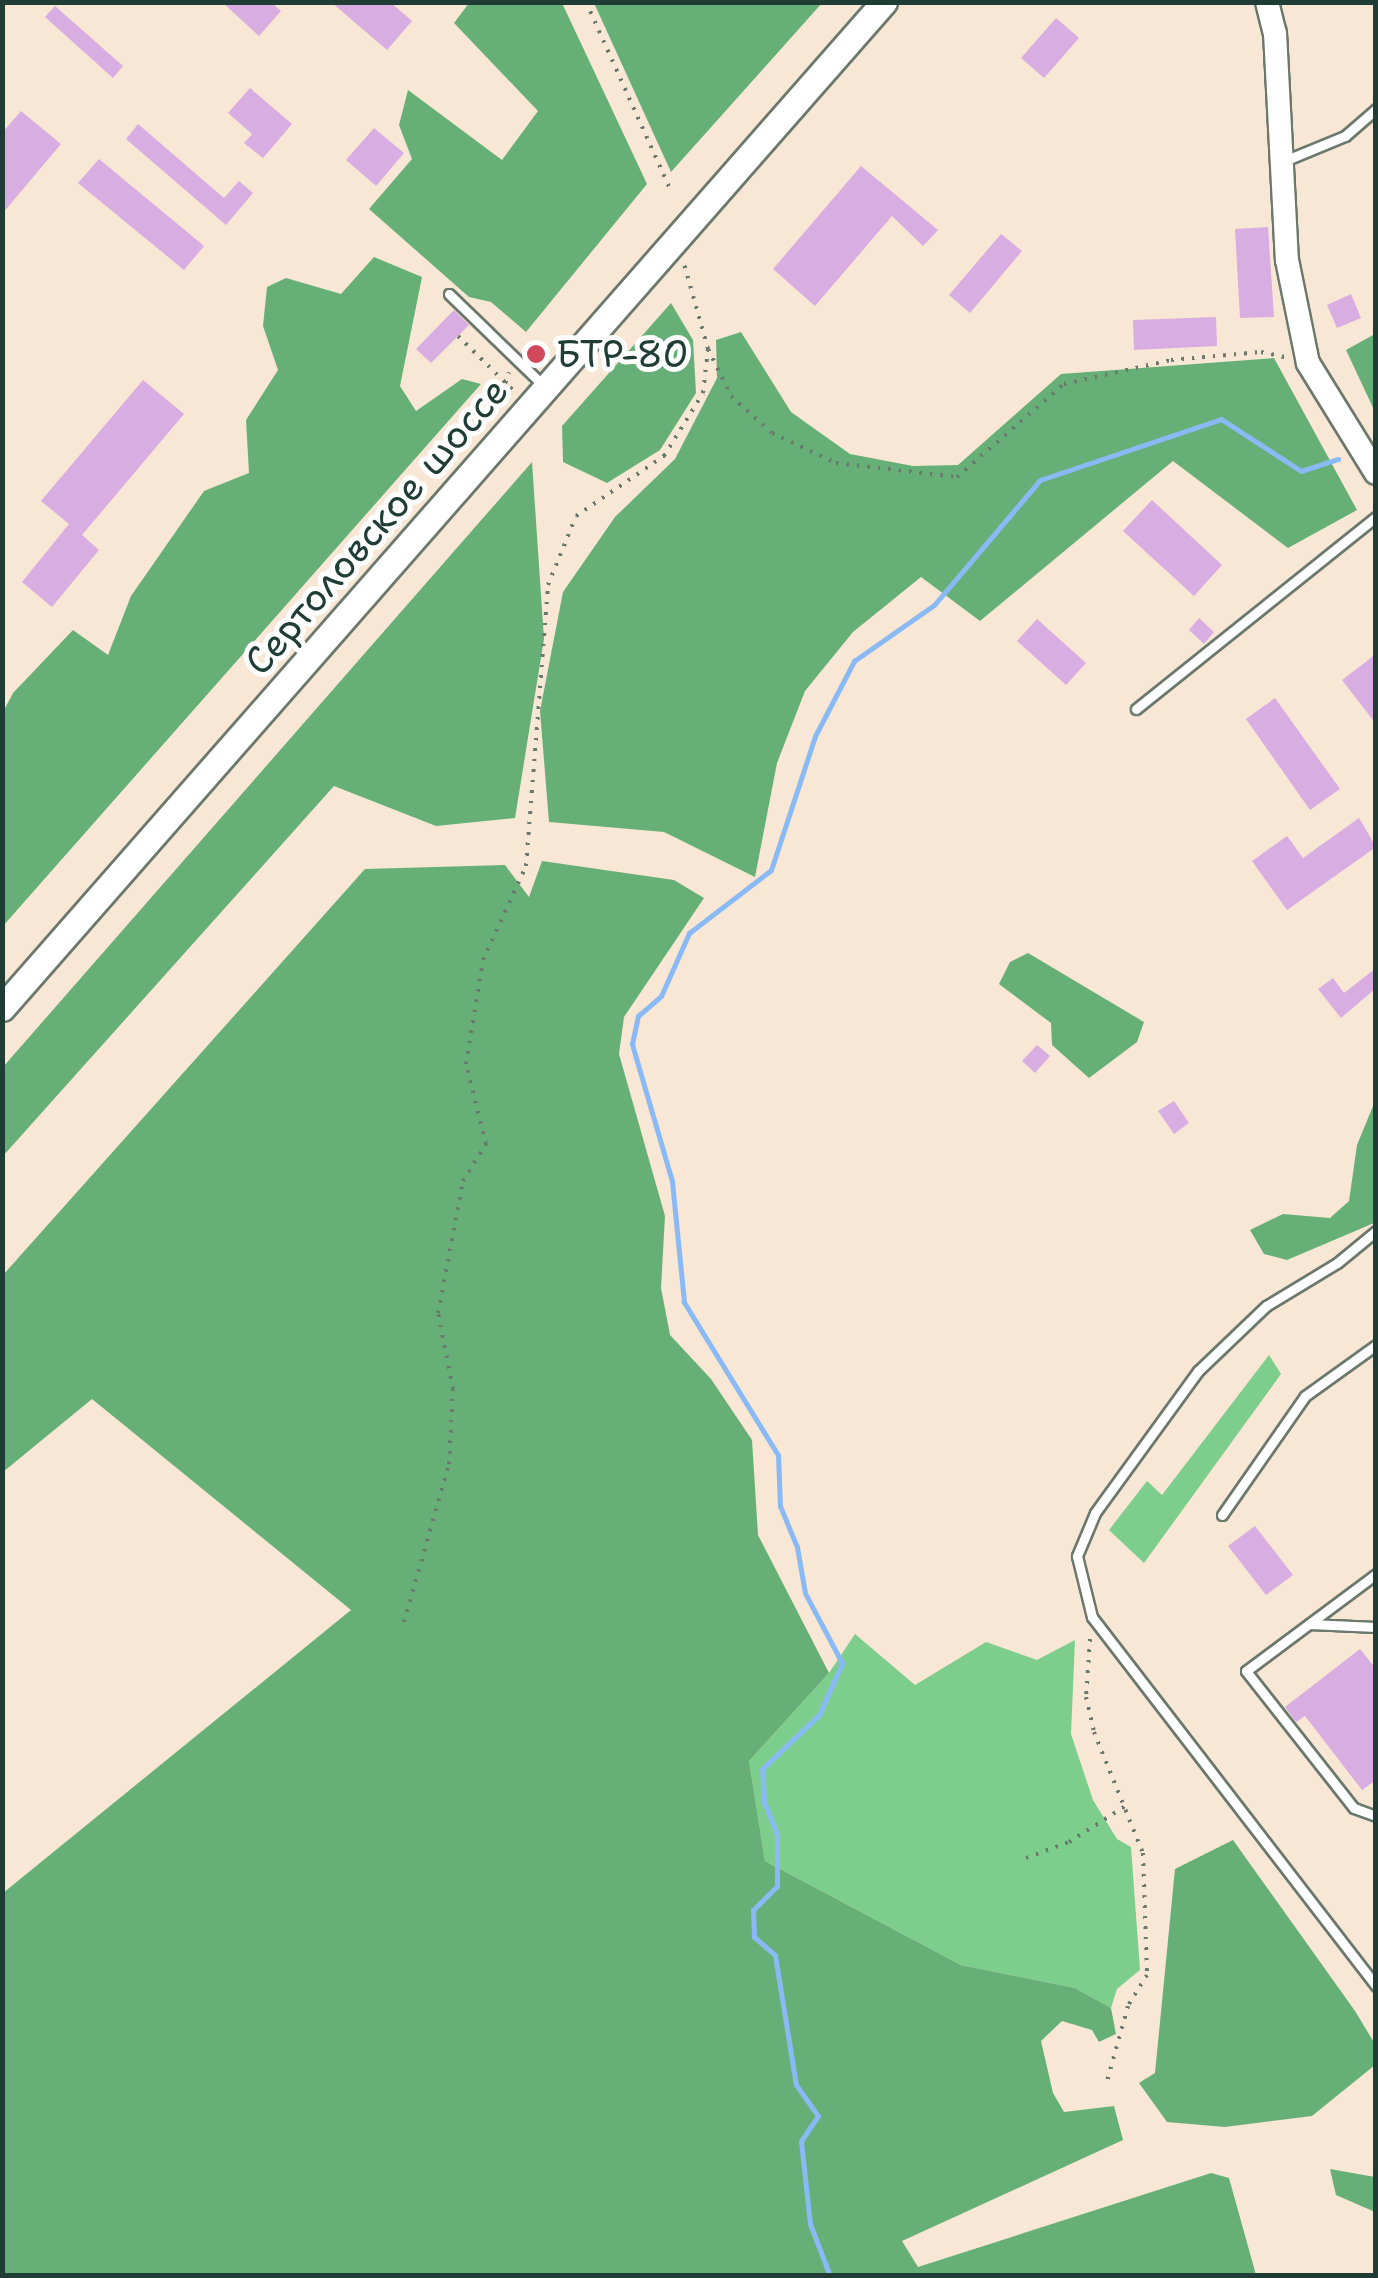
<!DOCTYPE html>
<meta charset="utf-8">
<style>
body{margin:0}
#map{position:relative;width:1378px;height:2278px;overflow:hidden;background:#f8e7d4;font-family:"Shantell Sans",sans-serif}
div>[style]{position:absolute}
[style*='--x']{left:calc(var(--x)*1px);top:calc(var(--y)*1px);width:calc(var(--w)*1px);rotate:calc(var(--a)*1deg)}
.green>*{inset:0;background:#7dcd8d}
.forest>*{inset:0;background:#66b078}
.stream>*{height:5px;margin:-2.5px;padding:0 2.5px;transform-origin:2.5px;border-radius:2.5px;background:#89baf5}
.building>*{inset:0;background:#d8ade1}
.path>*{height:4px;margin-top:-2px;transform-origin:0;background:repeating-linear-gradient(90deg,#6b786c 0 2.5px,transparent 0 10.5px)}
.roads{filter:drop-shadow(2px 0 #6b786c) drop-shadow(-2px 0 #6b786c) drop-shadow(0 2px #6b786c) drop-shadow(0 -2px #6b786c)}
.service>*{height:9px;margin:-4.5px;padding:0 4.5px;transform-origin:4.5px;border-radius:4.5px;background:#fff}
.tertiary>*{height:22px;margin:-11px;padding:0 11px;transform-origin:11px;border-radius:11px;background:#fff}
.secondary>*{height:25px;margin:-12.5px;padding:0 12.5px;transform-origin:12.5px;border-radius:12.5px;background:#fff}
.dots>*{width:28px;height:28px;translate:-50% -50%;box-sizing:border-box;border:5px solid #fff;border-radius:50%}
span{translate:-50% -50%;white-space:nowrap;text-align:center;line-height:1.15;-webkit-text-stroke:10px #fff;paint-order:stroke}
.poi-label{font-size:38px;color:#1f3d34}
.left{translate:0 -50%;text-align:left}
.street-label{font-size:38px;color:#1f3d34}
.frame{position:absolute;inset:0;border:5px solid #1f3d34;pointer-events:none}
</style>
<div id="map">
<div class="green">
<div style="clip-path:polygon(1269px 1355px,1281px 1374px,1144px 1563px,1109px 1530px,1147px 1481px,1162px 1495px)"></div>
<div style="clip-path:polygon(855px 1634px,915px 1685px,986px 1642px,1037px 1660px,1075px 1640px,1071px 1734px,1093px 1800px,1117px 1839px,1131px 1847px,1140px 1970px,1117px 1989px,1111px 2008px,1075px 1988px,961px 1965px,765px 1861px,749px 1761px,829px 1673px)"></div>
</div>
<div class="forest">
<div style="clip-path:polygon(469px 3px,562px 3px,647px 184px,526px 332px,491px 302px,469px 297px,369px 209px,412px 159px,399px 125px,408px 90px,502px 160px,538px 111px,454px 23px)"></div>
<div style="clip-path:polygon(594px 3px,822px 3px,671px 172px)"></div>
<div style="clip-path:polygon(374px 257px,422px 277px,400px 386px,416px 411px,462px 379px,481px 384px,3px 926px,2px 714px,13px 693px,73px 630px,108px 655px,131px 596px,204px 491px,249px 473px,246px 420px,278px 370px,263px 326px,267px 287px,286px 278px,341px 294px)"></div>
<div style="clip-path:polygon(671px 303px,693px 340px,696px 393px,660px 450px,607px 483px,563px 462px,562px 426px)"></div>
<div style="clip-path:polygon(741px 332px,791px 412px,850px 454px,913px 466px,958px 465px,1061px 374px,1274px 358px,1357px 510px,1288px 548px,1173px 461px,980px 621px,921px 577px,853px 632px,805px 691px,777px 763px,755px 877px,664px 832px,549px 822px,540px 711px,563px 592px,615px 517px,675px 459px,717px 378px,716px 340px)"></div>
<div style="clip-path:polygon(1375px 334px,1375px 412px,1346px 350px)"></div>
<div style="clip-path:polygon(532px 462px,544px 639px,515px 818px,436px 826px,334px 786px,3px 1156px,3px 1067px)"></div>
<div style="clip-path:polygon(542px 861px,674px 880px,704px 898px,624px 1017px,619px 1054px,665px 1216px,661px 1288px,670px 1335px,711px 1379px,752px 1440px,758px 1535px,829px 1673px,749px 1761px,765px 1861px,961px 1965px,1075px 1988px,1111px 2008px,1116px 2034px,1099px 2042px,1092px 2030px,1062px 2021px,1041px 2041px,1053px 2093px,1064px 2112px,1114px 2106px,1123px 2140px,902px 2241px,918px 2267px,1211px 2173px,1229px 2178px,1256px 2275px,3px 2275px,3px 1893px,351px 1610px,92px 1399px,3px 1472px,3px 1275px,365px 869px,505px 865px,529px 897px)"></div>
<div style="clip-path:polygon(1028px 953px,1144px 1022px,1137px 1042px,1089px 1078px,1052px 1045px,1051px 1023px,999px 984px,1010px 962px)"></div>
<div style="clip-path:polygon(1375px 1101px,1374px 1223px,1287px 1260px,1264px 1254px,1250px 1230px,1283px 1214px,1330px 1218px,1349px 1201px,1357px 1145px)"></div>
<div style="clip-path:polygon(1233px 1840px,1355px 2011px,1375px 2044px,1375px 2065px,1312px 2116px,1225px 2127px,1167px 2122px,1139px 2083px,1155px 2073px,1175px 1869px)"></div>
<div style="clip-path:polygon(1330px 2169px,1375px 2177px,1375px 2212px,1336px 2195px)"></div>
</div>
<div class="stream">
<div style="--x:830;--y:2276;--w:56;--a:-111"></div>
<div style="--x:810;--y:2224;--w:83;--a:-96.2"></div>
<div style="--x:801;--y:2141;--w:30;--a:-56"></div>
<div style="--x:818;--y:2116;--w:38;--a:-125"></div>
<div style="--x:796;--y:2085;--w:132;--a:-99.2"></div>
<div style="--x:775;--y:1955;--w:28;--a:-139"></div>
<div style="--x:754;--y:1937;--w:27;--a:-92"></div>
<div style="--x:753;--y:1910;--w:34;--a:-45"></div>
<div style="--x:777;--y:1886;--w:52;--a:-90"></div>
<div style="--x:777;--y:1834;--w:35;--a:-112"></div>
<div style="--x:764;--y:1802;--w:33;--a:-93"></div>
<div style="--x:762;--y:1769;--w:79;--a:-43.5"></div>
<div style="--x:819;--y:1715;--w:57;--a:-66.1"></div>
<div style="--x:842;--y:1663;--w:79;--a:-117.9"></div>
<div style="--x:805;--y:1593;--w:47;--a:-99.9"></div>
<div style="--x:797;--y:1547;--w:44;--a:-112.5"></div>
<div style="--x:780;--y:1506;--w:51;--a:-92.2"></div>
<div style="--x:778;--y:1455;--w:180;--a:-121.6"></div>
<div style="--x:684;--y:1302;--w:122;--a:-95.7"></div>
<div style="--x:672;--y:1181;--w:143;--a:-106.3"></div>
<div style="--x:632;--y:1044;--w:29;--a:-78"></div>
<div style="--x:638;--y:1016;--w:30;--a:-41"></div>
<div style="--x:661;--y:996;--w:69;--a:-66"></div>
<div style="--x:689;--y:933;--w:103;--a:-37.5"></div>
<div style="--x:771;--y:870;--w:141;--a:-71.8"></div>
<div style="--x:815;--y:736;--w:85;--a:-62.5"></div>
<div style="--x:854;--y:661;--w:98;--a:-35"></div>
<div style="--x:934;--y:605;--w:164;--a:-49.7"></div>
<div style="--x:1040;--y:480;--w:191;--a:-18.6"></div>
<div style="--x:1221;--y:419;--w:95;--a:33"></div>
<div style="--x:1301;--y:471;--w:39;--a:-18"></div>
</div>
<div class="building">
<div style="clip-path:polygon(222px 2px,271px 2px,281px 11px,259px 36px)"></div>
<div style="clip-path:polygon(331px 2px,390px 2px,412px 21px,387px 50px)"></div>
<div style="clip-path:polygon(55px 6px,123px 66px,113px 78px,45px 17px)"></div>
<div style="clip-path:polygon(1056px 18px,1079px 38px,1044px 78px,1021px 58px)"></div>
<div style="clip-path:polygon(250px 88px,292px 124px,263px 158px,244px 143px,252px 134px,228px 113px)"></div>
<div style="clip-path:polygon(21px 111px,61px 144px,2px 214px,2px 133px)"></div>
<div style="clip-path:polygon(138px 124px,224px 198px,239px 181px,253px 193px,226px 225px,126px 139px)"></div>
<div style="clip-path:polygon(374px 128px,404px 153px,376px 186px,346px 160px)"></div>
<div style="clip-path:polygon(99px 159px,204px 246px,184px 270px,78px 183px)"></div>
<div style="clip-path:polygon(861px 166px,938px 230px,923px 246px,892px 216px,815px 306px,773px 269px)"></div>
<div style="clip-path:polygon(1268px 227px,1274px 317px,1240px 318px,1235px 229px)"></div>
<div style="clip-path:polygon(1001px 234px,1022px 251px,970px 313px,949px 295px)"></div>
<div style="clip-path:polygon(1351px 294px,1361px 318px,1337px 328px,1327px 305px)"></div>
<div style="clip-path:polygon(454px 310px,469px 325px,431px 363px,416px 349px)"></div>
<div style="clip-path:polygon(1216px 317px,1217px 346px,1134px 350px,1133px 320px)"></div>
<div style="clip-path:polygon(143px 380px,184px 414px,82px 535px,99px 550px,52px 607px,22px 582px,69px 524px,41px 501px)"></div>
<div style="clip-path:polygon(1152px 500px,1222px 565px,1194px 596px,1123px 531px)"></div>
<div style="clip-path:polygon(1199px 618px,1214px 632px,1204px 644px,1189px 630px)"></div>
<div style="clip-path:polygon(1037px 619px,1086px 663px,1066px 685px,1017px 641px)"></div>
<div style="clip-path:polygon(1376px 654px,1376px 724px,1342px 680px)"></div>
<div style="clip-path:polygon(1275px 698px,1340px 789px,1310px 810px,1246px 719px)"></div>
<div style="clip-path:polygon(1359px 818px,1376px 847px,1287px 910px,1252px 861px,1287px 836px,1303px 858px)"></div>
<div style="clip-path:polygon(1376px 968px,1376px 988px,1341px 1018px,1318px 989px,1333px 978px,1344px 993px)"></div>
<div style="clip-path:polygon(1037px 1045px,1050px 1056px,1035px 1073px,1022px 1061px)"></div>
<div style="clip-path:polygon(1174px 1101px,1189px 1123px,1174px 1134px,1158px 1111px)"></div>
<div style="clip-path:polygon(1255px 1526px,1293px 1575px,1266px 1595px,1228px 1546px)"></div>
<div style="clip-path:polygon(1360px 1649px,1376px 1669px,1376px 1780px,1362px 1790px,1305px 1716px,1296px 1722px,1285px 1707px)"></div>
</div>
<div class="path">
<div style="--x:586;--y:2;--w:203;--a:65.8"></div>
<div style="--x:458;--y:336;--w:80;--a:44.5"></div>
<div style="--x:708;--y:349;--w:52;--a:63.9"></div>
<div style="--x:731;--y:396;--w:55;--a:42.1"></div>
<div style="--x:772;--y:433;--w:71;--a:25.1"></div>
<div style="--x:836;--y:463;--w:122;--a:6.6"></div>
<div style="--x:957;--y:477;--w:142;--a:-41"></div>
<div style="--x:1064;--y:384;--w:110;--a:-12.6"></div>
<div style="--x:1171;--y:360;--w:90;--a:-5.1"></div>
<div style="--x:1261;--y:352;--w:29;--a:12"></div>
<div style="--x:495;--y:413;--w:43;--a:-71.1"></div>
<div style="--x:404;--y:1622;--w:164;--a:-74.1"></div>
<div style="--x:449;--y:1464;--w:75;--a:-86.9"></div>
<div style="--x:453;--y:1389;--w:77;--a:-101.2"></div>
<div style="--x:438;--y:1313;--w:134;--a:-79.3"></div>
<div style="--x:463;--y:1181;--w:44;--a:-58.1"></div>
<div style="--x:486;--y:1144;--w:82;--a:-104"></div>
<div style="--x:466;--y:1064;--w:105;--a:-80.7"></div>
<div style="--x:483;--y:960;--w:103;--a:-65.4"></div>
<div style="--x:526;--y:866;--w:282;--a:-85.5"></div>
<div style="--x:548;--y:585;--w:74;--a:-67.9"></div>
<div style="--x:576;--y:516;--w:107;--a:-34.3"></div>
<div style="--x:664;--y:456;--w:74;--a:-58.2"></div>
<div style="--x:703;--y:393;--w:44;--a:-83.5"></div>
<div style="--x:708;--y:349;--w:92;--a:-105.7"></div>
<div style="--x:1090;--y:1639;--w:58;--a:93.9"></div>
<div style="--x:1086;--y:1697;--w:36;--a:77"></div>
<div style="--x:1094;--y:1732;--w:131;--a:68"></div>
<div style="--x:1143;--y:1853;--w:122;--a:88.1"></div>
<div style="--x:1147;--y:1975;--w:36;--a:122"></div>
<div style="--x:1128;--y:2006;--w:82;--a:105.6"></div>
<div style="--x:1026;--y:1858;--w:46;--a:-20.4"></div>
<div style="--x:1069;--y:1842;--w:69;--a:-32.5"></div>
</div>
<div class="roads">
<div class="service">
<div style="--x:1284;--y:161;--w:66;--a:-22.3"></div>
<div style="--x:1345;--y:136;--w:41;--a:-41.1"></div>
<div style="--x:449;--y:294;--w:134;--a:44.1"></div>
<div style="--x:1136;--y:709;--w:307;--a:-38.7"></div>
<div style="--x:1376;--y:1231;--w:50;--a:140.6"></div>
<div style="--x:1337;--y:1263;--w:83;--a:148.8"></div>
<div style="--x:1266;--y:1306;--w:94;--a:136.3"></div>
<div style="--x:1198;--y:1371;--w:175;--a:126"></div>
<div style="--x:1095;--y:1513;--w:47;--a:112.7"></div>
<div style="--x:1077;--y:1556;--w:63;--a:76.2"></div>
<div style="--x:1092;--y:1617;--w:466;--a:52.4"></div>
<div style="--x:1222;--y:1515;--w:145;--a:-55.1"></div>
<div style="--x:1305;--y:1396;--w:87;--a:-35.7"></div>
<div style="--x:1376;--y:1574;--w:162;--a:143.3"></div>
<div style="--x:1246;--y:1671;--w:174;--a:51.8"></div>
<div style="--x:1354;--y:1808;--w:23;--a:20"></div>
<div style="--x:1309;--y:1624;--w:67;--a:2.6"></div>
</div>
<div class="tertiary">
<div style="--x:1267;--y:2;--w:32;--a:76"></div>
<div style="--x:1275;--y:33;--w:227;--a:87"></div>
<div style="--x:1287;--y:260;--w:105;--a:78.5"></div>
<div style="--x:1308;--y:363;--w:129;--a:58.3"></div>
</div>
<div class="secondary">
<div style="--x:2;--y:1008;--w:1338;--a:-48.76"></div>
</div>
</div>
<div class="dots">
<div style="left:536px;top:354px;background:#d1495b"></div>
</div>
<div class="poi-label">
<span class="left" style="left:556px;top:354px">БТР-80</span>
</div>
<div class="street-label">
<span style="left:376px;top:526px;rotate:-49deg">Сертоловское шоссе</span>
</div>
<div class="frame"></div>
</div>
